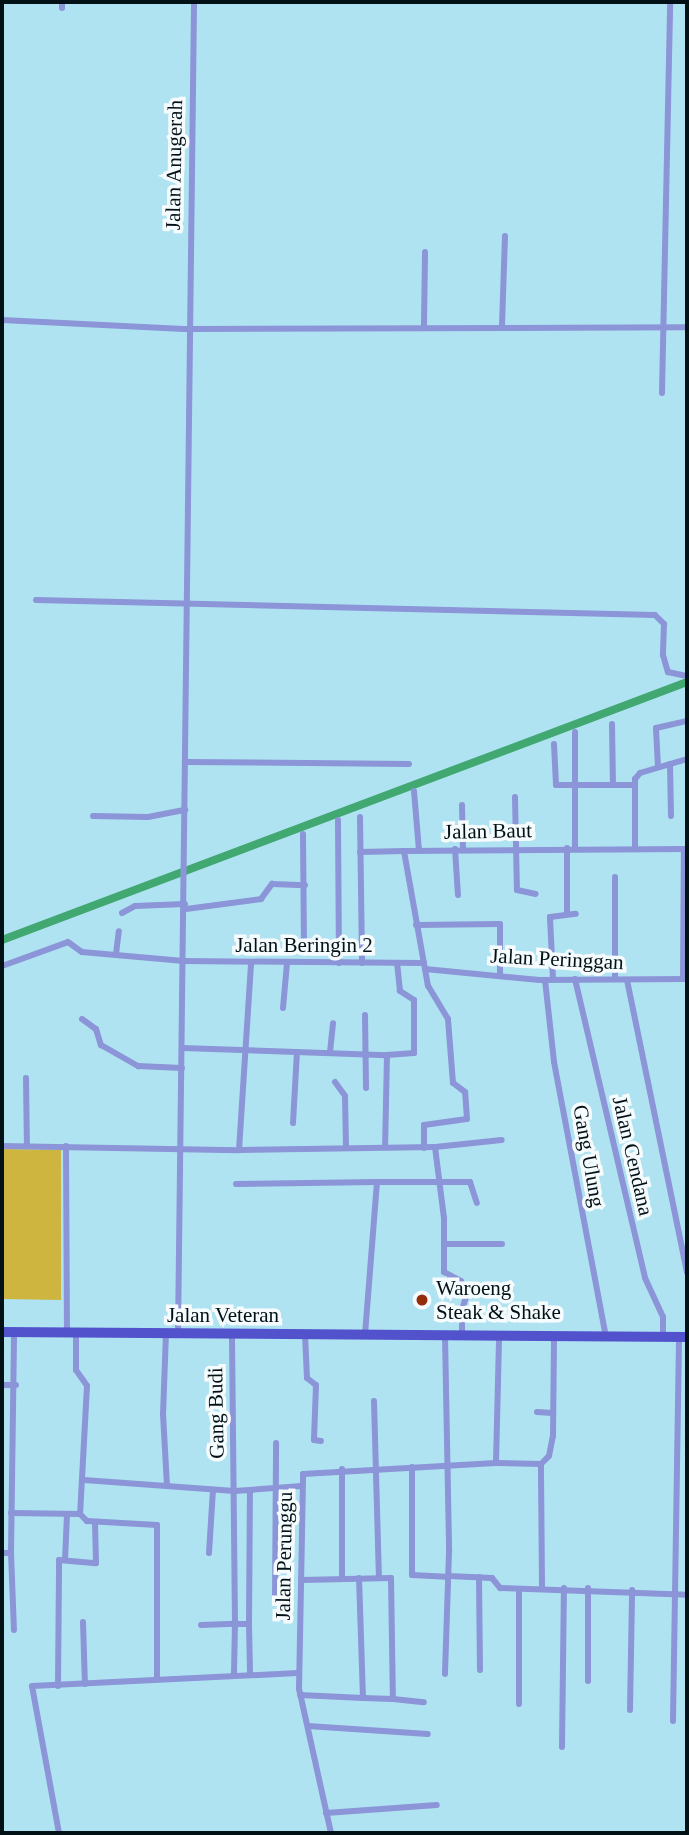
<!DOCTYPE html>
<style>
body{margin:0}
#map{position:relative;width:689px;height:1835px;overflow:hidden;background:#b0e3f2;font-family:"Times New Roman",serif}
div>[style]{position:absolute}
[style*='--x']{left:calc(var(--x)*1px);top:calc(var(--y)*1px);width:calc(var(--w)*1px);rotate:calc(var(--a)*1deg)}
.green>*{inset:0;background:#ceb53f}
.canal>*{height:8px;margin:-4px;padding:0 4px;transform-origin:4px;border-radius:4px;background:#41a872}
.street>*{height:6px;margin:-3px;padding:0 3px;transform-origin:3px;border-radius:3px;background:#8b95d7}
.primary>*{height:10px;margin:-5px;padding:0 5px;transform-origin:5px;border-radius:5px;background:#5152cc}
.dots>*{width:19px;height:19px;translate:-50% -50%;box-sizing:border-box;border:4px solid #f6fbfd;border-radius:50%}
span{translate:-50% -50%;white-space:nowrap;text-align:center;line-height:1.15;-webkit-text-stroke:7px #f6fbfd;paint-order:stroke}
.street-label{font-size:21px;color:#011116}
.poi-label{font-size:21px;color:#011116}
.left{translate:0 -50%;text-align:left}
.frame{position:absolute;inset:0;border:4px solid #011116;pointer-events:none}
</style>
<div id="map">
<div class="green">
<div style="clip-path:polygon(2px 1149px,61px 1150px,61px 1300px,2px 1299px)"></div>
</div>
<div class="canal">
<div style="--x:2;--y:940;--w:732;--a:-20.64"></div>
</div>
<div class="street">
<div style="--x:62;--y:2;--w:6;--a:90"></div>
<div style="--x:2;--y:320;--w:187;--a:2.8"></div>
<div style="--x:189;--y:329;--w:498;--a:-0.2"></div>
<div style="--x:424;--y:325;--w:73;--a:-89.2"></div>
<div style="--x:502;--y:326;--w:90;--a:-88.1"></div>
<div style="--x:662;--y:393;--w:391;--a:-88.8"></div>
<div style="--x:36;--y:600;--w:619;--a:1.39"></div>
<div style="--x:655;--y:615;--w:13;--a:45"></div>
<div style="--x:664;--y:624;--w:31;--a:92"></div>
<div style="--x:663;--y:655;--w:18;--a:74"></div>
<div style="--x:668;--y:672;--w:19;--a:12"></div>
<div style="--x:612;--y:724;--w:61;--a:89.1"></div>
<div style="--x:554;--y:744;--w:41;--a:87.2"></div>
<div style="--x:556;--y:785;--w:78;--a:0"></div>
<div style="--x:186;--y:762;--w:223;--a:0.5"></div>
<div style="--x:670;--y:764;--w:52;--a:88.9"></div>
<div style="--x:658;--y:767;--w:39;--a:-93"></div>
<div style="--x:656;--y:728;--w:32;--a:-13"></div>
<div style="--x:414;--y:791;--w:59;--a:85.2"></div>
<div style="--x:515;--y:797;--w:93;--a:88.8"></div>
<div style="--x:517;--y:890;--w:19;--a:12"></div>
<div style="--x:462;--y:805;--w:43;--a:88.7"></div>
<div style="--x:93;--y:816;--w:55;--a:1"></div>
<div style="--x:148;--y:817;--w:38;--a:-11"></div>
<div style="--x:360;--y:817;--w:146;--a:89.2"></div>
<div style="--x:338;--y:820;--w:143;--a:89.6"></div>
<div style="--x:303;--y:834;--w:115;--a:89.5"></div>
<div style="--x:635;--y:847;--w:68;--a:-90"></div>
<div style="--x:635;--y:779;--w:8;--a:-50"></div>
<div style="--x:640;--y:773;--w:49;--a:-16.6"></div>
<div style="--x:567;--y:848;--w:66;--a:90"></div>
<div style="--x:575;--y:848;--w:116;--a:-90"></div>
<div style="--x:455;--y:849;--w:46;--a:86.3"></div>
<div style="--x:360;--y:852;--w:44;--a:-1.3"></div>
<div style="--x:615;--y:877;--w:102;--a:90"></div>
<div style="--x:186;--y:909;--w:76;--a:-7.6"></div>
<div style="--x:261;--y:899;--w:19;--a:-54"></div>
<div style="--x:272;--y:884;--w:33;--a:2"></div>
<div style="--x:122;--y:913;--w:15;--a:-28"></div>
<div style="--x:135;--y:906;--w:50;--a:-2.3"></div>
<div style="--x:416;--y:925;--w:84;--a:-0.7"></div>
<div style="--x:500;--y:924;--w:51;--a:90"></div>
<div style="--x:116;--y:954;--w:23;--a:-83"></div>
<div style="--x:2;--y:966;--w:70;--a:-20"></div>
<div style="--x:68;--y:942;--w:17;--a:36"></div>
<div style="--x:82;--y:952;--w:102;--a:5"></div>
<div style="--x:184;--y:961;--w:240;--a:0.5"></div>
<div style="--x:425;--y:969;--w:115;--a:5.5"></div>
<div style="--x:539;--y:980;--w:148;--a:-0.4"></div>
<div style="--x:553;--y:979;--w:62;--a:-92.8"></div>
<div style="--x:550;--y:917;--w:26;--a:-7"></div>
<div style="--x:575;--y:979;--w:307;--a:76.8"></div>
<div style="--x:645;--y:1278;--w:43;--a:65.2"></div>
<div style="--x:663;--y:1317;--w:20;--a:90"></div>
<div style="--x:683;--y:979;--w:130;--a:-89.6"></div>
<div style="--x:545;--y:980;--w:82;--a:83.7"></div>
<div style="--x:554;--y:1062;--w:280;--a:79.3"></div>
<div style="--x:627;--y:980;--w:299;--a:78.4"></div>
<div style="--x:283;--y:1008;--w:45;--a:-84.9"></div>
<div style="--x:365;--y:1015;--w:73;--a:89.2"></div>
<div style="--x:82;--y:1019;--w:17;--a:36"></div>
<div style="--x:96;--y:1029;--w:17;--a:73"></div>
<div style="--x:101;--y:1045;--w:43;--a:29.6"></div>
<div style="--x:138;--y:1066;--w:44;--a:2.6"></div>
<div style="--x:182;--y:1048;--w:205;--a:2"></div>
<div style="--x:387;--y:1055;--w:92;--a:91.2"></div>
<div style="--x:330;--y:1052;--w:29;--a:-84"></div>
<div style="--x:387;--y:1055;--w:27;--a:-4"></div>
<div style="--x:414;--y:1053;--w:53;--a:-90"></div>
<div style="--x:414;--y:1000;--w:17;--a:-147"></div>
<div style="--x:400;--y:991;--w:28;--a:-96"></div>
<div style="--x:26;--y:1078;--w:68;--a:89.2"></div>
<div style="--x:335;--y:1082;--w:17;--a:54"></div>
<div style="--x:345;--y:1096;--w:52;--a:88.9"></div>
<div style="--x:293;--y:1123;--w:71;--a:-86.8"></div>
<div style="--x:2;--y:1146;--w:237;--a:1"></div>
<div style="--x:239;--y:1150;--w:196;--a:-0.9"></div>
<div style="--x:435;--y:1147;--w:72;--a:82.8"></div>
<div style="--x:444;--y:1218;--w:54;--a:90"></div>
<div style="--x:444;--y:1272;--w:19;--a:28"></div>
<div style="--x:461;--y:1281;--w:14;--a:65"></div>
<div style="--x:467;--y:1294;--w:16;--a:108"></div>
<div style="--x:462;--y:1309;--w:27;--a:90"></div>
<div style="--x:66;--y:1146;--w:187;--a:89.7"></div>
<div style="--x:435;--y:1147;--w:67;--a:-6"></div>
<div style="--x:424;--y:1148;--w:23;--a:-90"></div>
<div style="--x:424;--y:1125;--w:43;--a:-7.9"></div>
<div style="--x:467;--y:1119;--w:27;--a:-94"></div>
<div style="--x:465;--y:1092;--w:15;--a:-143"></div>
<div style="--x:453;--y:1083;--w:64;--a:-94.5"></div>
<div style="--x:448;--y:1019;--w:39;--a:-121"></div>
<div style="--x:428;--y:986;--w:137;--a:-100.1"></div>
<div style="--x:404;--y:851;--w:283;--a:-0.4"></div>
<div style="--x:239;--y:1150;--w:187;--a:-86.3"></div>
<div style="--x:377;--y:1182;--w:93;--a:0"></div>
<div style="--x:470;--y:1182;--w:22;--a:72"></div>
<div style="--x:236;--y:1184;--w:141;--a:-0.8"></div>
<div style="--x:377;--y:1182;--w:153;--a:94.5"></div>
<div style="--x:444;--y:1244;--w:58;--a:0"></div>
<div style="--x:76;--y:1333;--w:37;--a:90"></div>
<div style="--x:76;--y:1370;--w:19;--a:55"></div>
<div style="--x:87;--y:1386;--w:128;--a:93.1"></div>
<div style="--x:166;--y:1333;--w:81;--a:92.1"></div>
<div style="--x:163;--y:1414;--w:71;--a:86.8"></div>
<div style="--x:178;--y:1334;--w:1332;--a:-89.31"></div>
<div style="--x:305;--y:1334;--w:44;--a:87.4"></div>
<div style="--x:307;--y:1378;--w:11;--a:38"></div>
<div style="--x:316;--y:1385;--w:55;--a:92.1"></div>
<div style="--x:314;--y:1440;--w:7;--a:8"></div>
<div style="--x:445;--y:1336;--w:216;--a:88.9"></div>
<div style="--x:449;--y:1552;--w:122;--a:91.9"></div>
<div style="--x:2;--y:1385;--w:14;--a:0"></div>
<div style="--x:374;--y:1401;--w:177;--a:88.4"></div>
<div style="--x:537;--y:1412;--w:16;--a:4"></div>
<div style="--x:496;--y:1463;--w:127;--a:-88.6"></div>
<div style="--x:412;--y:1467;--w:108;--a:90"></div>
<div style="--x:412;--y:1575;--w:34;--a:3"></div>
<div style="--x:84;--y:1480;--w:151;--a:4.2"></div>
<div style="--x:235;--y:1491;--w:67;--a:-4.3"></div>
<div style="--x:11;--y:1513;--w:69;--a:0.8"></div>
<div style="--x:80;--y:1514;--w:10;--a:45"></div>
<div style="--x:87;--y:1521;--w:70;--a:3.3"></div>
<div style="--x:157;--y:1525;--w:153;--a:90"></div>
<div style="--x:2;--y:1553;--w:9;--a:0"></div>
<div style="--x:11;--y:1553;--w:221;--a:-89.2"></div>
<div style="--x:11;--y:1553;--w:77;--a:87.8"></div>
<div style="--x:209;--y:1553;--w:63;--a:-86.4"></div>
<div style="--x:65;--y:1560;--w:45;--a:-87.5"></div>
<div style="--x:449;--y:1576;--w:43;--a:2.7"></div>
<div style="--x:492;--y:1578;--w:13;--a:51"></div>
<div style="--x:500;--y:1588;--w:187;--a:2.1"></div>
<div style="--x:479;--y:1577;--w:93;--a:89.4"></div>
<div style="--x:342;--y:1579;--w:110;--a:-90"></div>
<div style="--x:302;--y:1580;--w:89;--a:-1.3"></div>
<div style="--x:391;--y:1578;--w:121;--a:89.1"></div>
<div style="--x:393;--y:1699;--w:30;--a:-178"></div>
<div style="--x:542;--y:1587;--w:123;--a:-90.5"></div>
<div style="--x:541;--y:1464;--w:11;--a:-45"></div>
<div style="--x:549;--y:1456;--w:20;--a:-79"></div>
<div style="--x:553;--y:1436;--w:100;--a:-89.4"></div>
<div style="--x:519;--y:1589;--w:115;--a:90"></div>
<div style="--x:275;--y:1599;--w:156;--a:-89.6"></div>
<div style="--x:83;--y:1622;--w:62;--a:88.2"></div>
<div style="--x:249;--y:1624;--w:49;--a:88.8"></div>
<div style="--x:201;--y:1625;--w:34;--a:-2"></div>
<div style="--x:235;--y:1624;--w:290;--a:-90.6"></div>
<div style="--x:234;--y:1674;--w:50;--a:-88.9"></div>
<div style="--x:235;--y:1624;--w:14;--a:0"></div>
<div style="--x:249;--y:1624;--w:133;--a:-89.6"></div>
<div style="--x:588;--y:1681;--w:93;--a:-90"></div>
<div style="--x:58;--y:1686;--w:126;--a:-89.5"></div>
<div style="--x:59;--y:1560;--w:37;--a:5"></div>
<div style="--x:96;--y:1563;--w:41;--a:-91.4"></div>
<div style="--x:300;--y:1695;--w:63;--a:2.7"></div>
<div style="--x:363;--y:1698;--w:120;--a:-91.9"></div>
<div style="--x:393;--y:1699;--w:31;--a:6"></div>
<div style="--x:630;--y:1710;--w:120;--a:-89"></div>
<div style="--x:673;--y:1721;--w:384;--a:-89.1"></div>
<div style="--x:308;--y:1726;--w:120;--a:3.8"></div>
<div style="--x:562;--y:1747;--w:159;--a:-89.3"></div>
<div style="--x:326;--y:1813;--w:111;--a:-4.1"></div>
<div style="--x:59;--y:1833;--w:149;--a:-100.4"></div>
<div style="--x:32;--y:1686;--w:266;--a:-2.8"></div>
<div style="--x:331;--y:1833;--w:148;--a:-102.5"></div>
<div style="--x:299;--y:1689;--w:215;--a:-88.9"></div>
<div style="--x:303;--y:1474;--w:193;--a:-3.3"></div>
<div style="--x:496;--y:1463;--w:45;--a:1.3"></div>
</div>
<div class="primary">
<div style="--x:2;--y:1332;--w:685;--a:0.42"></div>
</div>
<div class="dots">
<div style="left:422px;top:1300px;background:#942e09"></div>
</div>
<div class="street-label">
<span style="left:174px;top:165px;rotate:-89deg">Jalan Anugerah</span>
<span style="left:488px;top:831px;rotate:-1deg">Jalan Baut</span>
<span style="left:304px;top:945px">Jalan Beringin 2</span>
<span style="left:557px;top:959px;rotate:3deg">Jalan Peringgan</span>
<span style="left:589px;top:1156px;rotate:80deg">Gang Ulung</span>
<span style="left:633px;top:1156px;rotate:77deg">Jalan Cendana</span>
<span style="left:223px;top:1315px">Jalan Veteran</span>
<span style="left:216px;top:1413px;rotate:-91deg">Gang Budi</span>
<span style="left:284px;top:1556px;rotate:-89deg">Jalan Perunggu</span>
</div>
<div class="poi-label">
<span class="left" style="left:436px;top:1300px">Waroeng<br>Steak &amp; Shake</span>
</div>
<div class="frame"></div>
</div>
